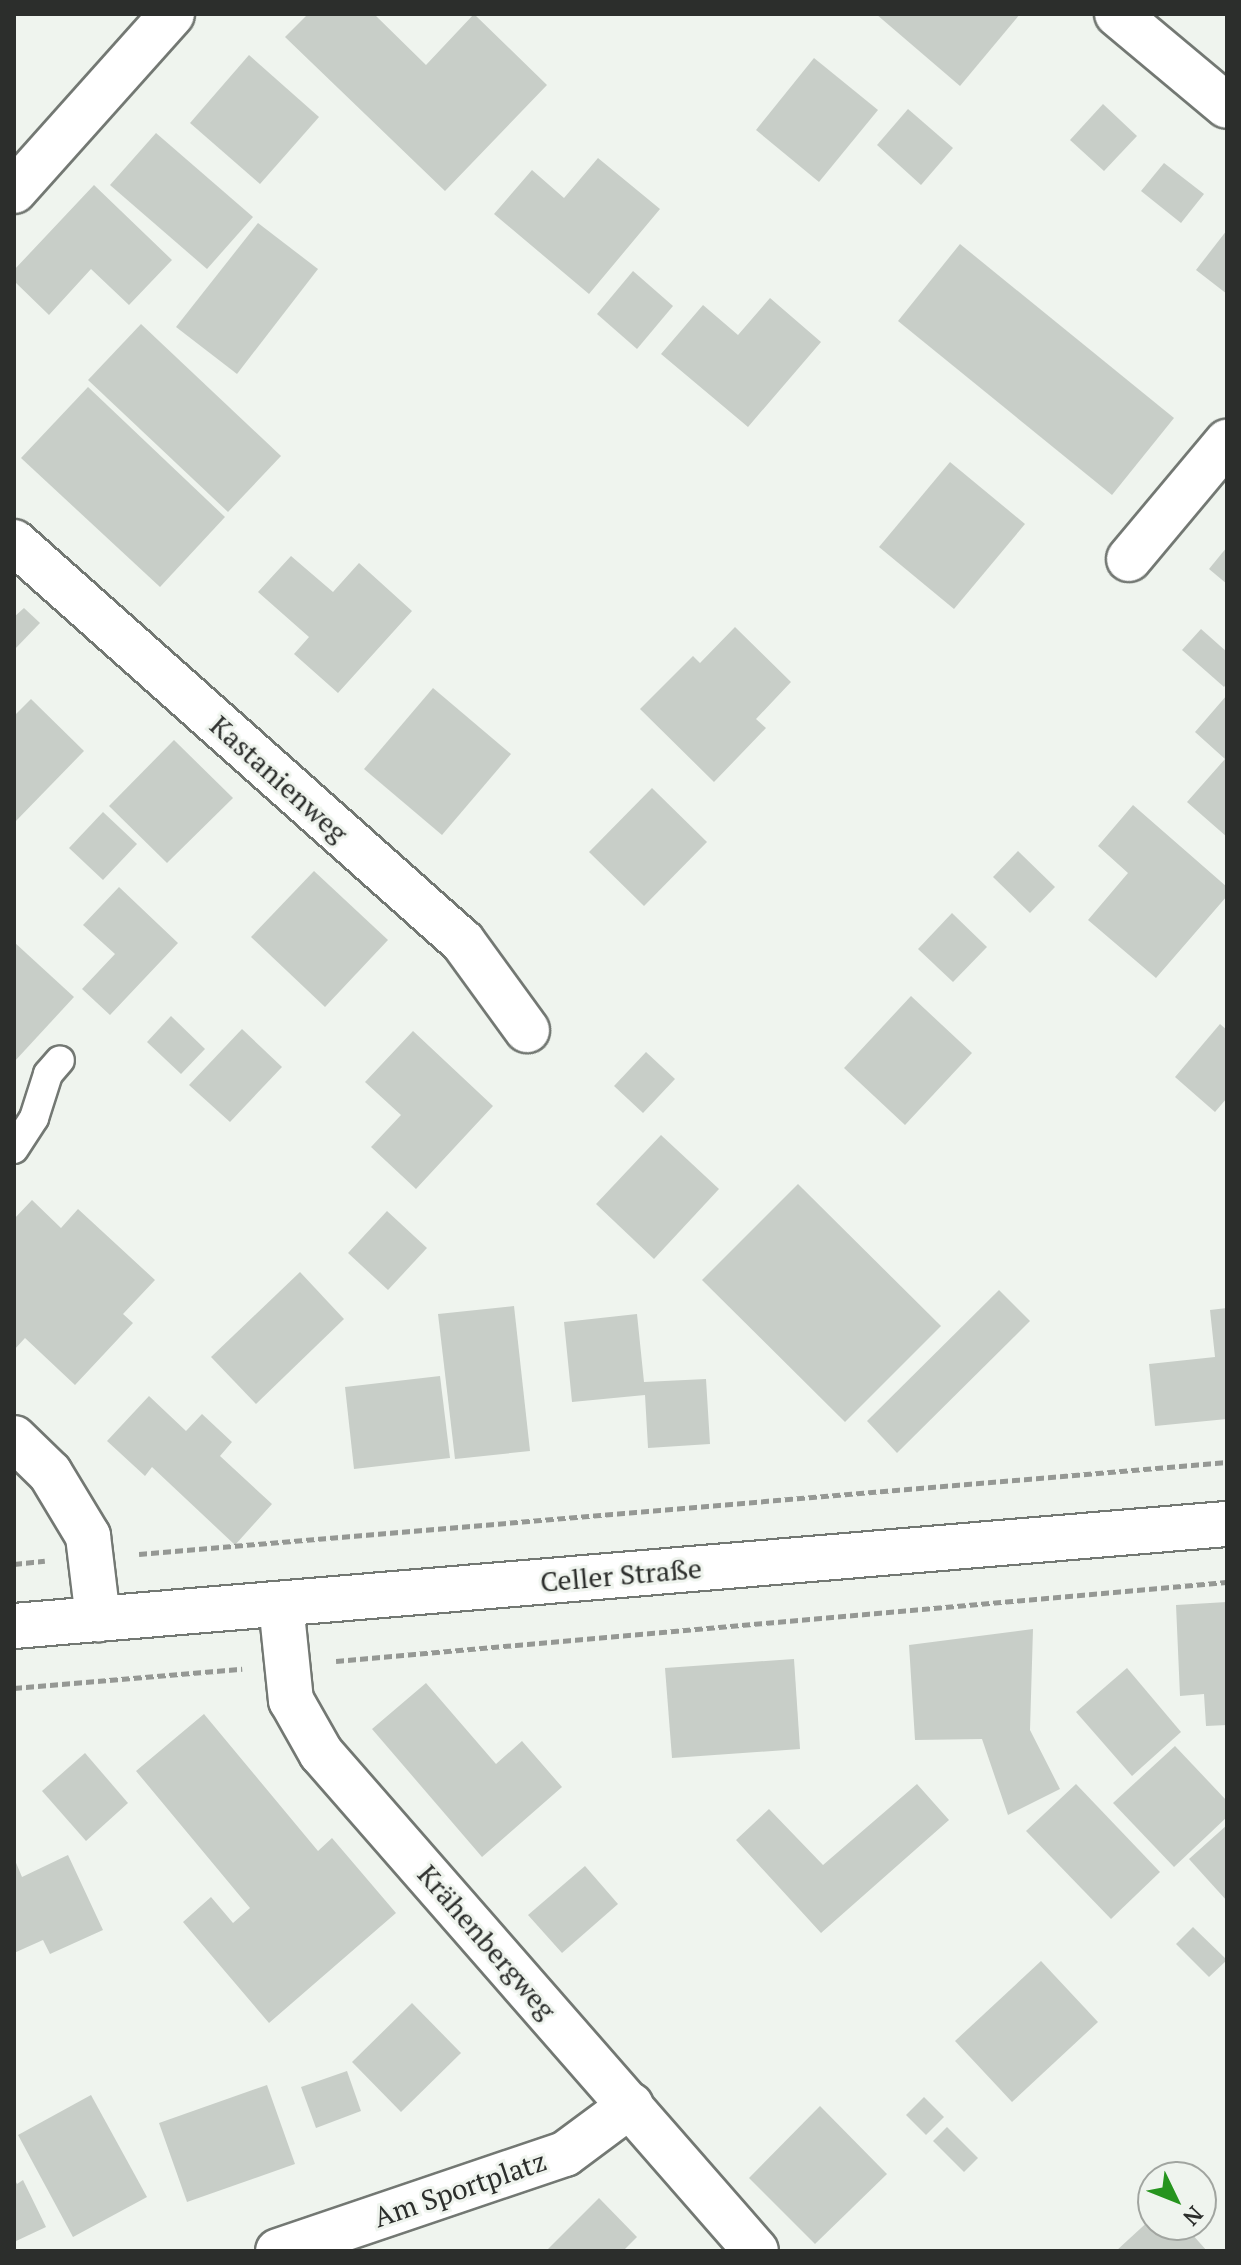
<!DOCTYPE html>
<meta charset="utf-8">
<style>
body{margin:0}
#map{position:relative;width:1241px;height:2265px;overflow:hidden;background:#eff4ee;font-family:"PT Serif",serif}
div>[style]{position:absolute}
[style*='--x']{left:calc(var(--x)*1px);top:calc(var(--y)*1px);width:calc(var(--w)*1px);rotate:calc(var(--a)*1deg)}
.building>*{inset:0;background:#c8cec8}
.path>*{height:5px;margin-top:-2.5px;transform-origin:0;background:repeating-linear-gradient(90deg,#959894 0 8px,transparent 0 12px)}
.roads{filter:drop-shadow(2px 0 #737873) drop-shadow(-2px 0 #737873) drop-shadow(0 2px #737873) drop-shadow(0 -2px #737873)}
.service>*{height:28px;margin:-14px;padding:0 14px;transform-origin:14px;border-radius:14px;background:#fff}
.minor>*{height:44px;margin:-22px;padding:0 22px;transform-origin:22px;border-radius:22px;background:#fff}
.secondary>*{height:44px;margin:-22px;padding:0 22px;transform-origin:22px;border-radius:22px;background:#fff}
.primary>*{height:44px;margin:-22px;padding:0 22px;transform-origin:22px;border-radius:22px;background:#fff}
span{translate:-50% -50%;white-space:nowrap;text-align:center;line-height:1.15;-webkit-text-stroke:6px #eff4ee;paint-order:stroke}
.street-label{font-size:28px;color:#2c2e2c}
.frame{position:absolute;inset:0;border:16px solid #2c2e2c;pointer-events:none}
.north{position:absolute;left:1137px;top:2161px;width:80px;height:80px;box-sizing:border-box;background:#eff4ee;border:2px solid #a1a5a0;border-radius:50%;rotate:133deg;font-size:22px;font-weight:700;line-height:32px;text-align:center;color:#2c2e2c}
.north::after{content:'';display:block;margin:auto;width:28px;height:36px;background:#26941e;clip-path:polygon(50% 0,100% 100%,50% 72%,0 100%)}
</style>
<div id="map">
<div class="building">
<div style="clip-path:polygon(308px 14px,374px 14px,426px 65px,474px 14px,547px 85px,445px 191px,285px 37px)"></div>
<div style="clip-path:polygon(876px 14px,1020px 14px,960px 86px)"></div>
<div style="clip-path:polygon(249px 55px,319px 117px,260px 184px,190px 123px)"></div>
<div style="clip-path:polygon(814px 58px,878px 110px,819px 182px,756px 130px)"></div>
<div style="clip-path:polygon(1103px 104px,1137px 136px,1104px 171px,1070px 140px)"></div>
<div style="clip-path:polygon(908px 109px,953px 148px,921px 185px,877px 145px)"></div>
<div style="clip-path:polygon(156px 133px,253px 217px,207px 269px,110px 185px)"></div>
<div style="clip-path:polygon(598px 158px,660px 209px,589px 294px,494px 214px,532px 170px,564px 198px)"></div>
<div style="clip-path:polygon(1164px 163px,1204px 194px,1181px 223px,1141px 191px)"></div>
<div style="clip-path:polygon(94px 185px,172px 260px,129px 305px,91px 269px,49px 315px,14px 281px,14px 270px)"></div>
<div style="clip-path:polygon(258px 223px,318px 269px,237px 374px,176px 327px)"></div>
<div style="clip-path:polygon(1227px 230px,1227px 294px,1196px 270px)"></div>
<div style="clip-path:polygon(960px 244px,1174px 418px,1112px 495px,898px 321px)"></div>
<div style="clip-path:polygon(633px 271px,673px 306px,637px 349px,597px 314px)"></div>
<div style="clip-path:polygon(770px 298px,821px 342px,748px 427px,661px 354px,703px 305px,738px 335px)"></div>
<div style="clip-path:polygon(141px 324px,281px 456px,228px 512px,88px 380px)"></div>
<div style="clip-path:polygon(88px 387px,225px 517px,160px 587px,21px 458px)"></div>
<div style="clip-path:polygon(950px 462px,1025px 524px,954px 609px,879px 547px)"></div>
<div style="clip-path:polygon(1227px 547px,1227px 584px,1209px 569px)"></div>
<div style="clip-path:polygon(291px 556px,333px 592px,359px 563px,412px 611px,338px 693px,294px 654px,309px 637px,258px 592px)"></div>
<div style="clip-path:polygon(24px 608px,40px 623px,14px 650px,14px 617px)"></div>
<div style="clip-path:polygon(735px 627px,791px 682px,756px 719px,766px 728px,714px 782px,640px 709px,693px 656px,700px 663px)"></div>
<div style="clip-path:polygon(1201px 629px,1227px 652px,1227px 683px,1224px 687px,1182px 650px)"></div>
<div style="clip-path:polygon(433px 688px,511px 754px,442px 835px,364px 769px)"></div>
<div style="clip-path:polygon(1227px 695px,1227px 837px,1187px 802px,1225px 759px,1195px 732px)"></div>
<div style="clip-path:polygon(31px 699px,84px 751px,14px 823px,14px 716px)"></div>
<div style="clip-path:polygon(174px 740px,233px 798px,167px 863px,109px 806px)"></div>
<div style="clip-path:polygon(652px 788px,707px 842px,644px 906px,589px 852px)"></div>
<div style="clip-path:polygon(1133px 805px,1227px 887px,1227px 896px,1156px 978px,1088px 920px,1128px 873px,1098px 846px)"></div>
<div style="clip-path:polygon(103px 812px,137px 844px,103px 880px,69px 848px)"></div>
<div style="clip-path:polygon(1018px 851px,1055px 887px,1030px 913px,993px 877px)"></div>
<div style="clip-path:polygon(314px 871px,388px 940px,325px 1007px,251px 937px)"></div>
<div style="clip-path:polygon(119px 887px,178px 943px,110px 1015px,82px 989px,115px 954px,83px 925px)"></div>
<div style="clip-path:polygon(952px 913px,987px 947px,953px 982px,918px 949px)"></div>
<div style="clip-path:polygon(14px 942px,74px 997px,14px 1062px)"></div>
<div style="clip-path:polygon(911px 996px,972px 1053px,905px 1125px,844px 1068px)"></div>
<div style="clip-path:polygon(171px 1016px,205px 1049px,181px 1074px,147px 1042px)"></div>
<div style="clip-path:polygon(1220px 1024px,1227px 1030px,1227px 1098px,1215px 1112px,1175px 1077px)"></div>
<div style="clip-path:polygon(242px 1029px,282px 1067px,230px 1122px,189px 1085px)"></div>
<div style="clip-path:polygon(413px 1031px,493px 1106px,416px 1189px,371px 1147px,401px 1115px,365px 1082px)"></div>
<div style="clip-path:polygon(646px 1052px,675px 1079px,643px 1113px,614px 1086px)"></div>
<div style="clip-path:polygon(661px 1135px,719px 1189px,654px 1259px,596px 1204px)"></div>
<div style="clip-path:polygon(798px 1184px,941px 1326px,845px 1422px,702px 1280px)"></div>
<div style="clip-path:polygon(32px 1200px,61px 1228px,78px 1209px,155px 1280px,123px 1314px,133px 1323px,75px 1385px,25px 1338px,14px 1350px,14px 1219px)"></div>
<div style="clip-path:polygon(387px 1211px,427px 1248px,388px 1290px,348px 1253px)"></div>
<div style="clip-path:polygon(300px 1272px,344px 1319px,256px 1404px,211px 1357px)"></div>
<div style="clip-path:polygon(999px 1290px,1030px 1321px,897px 1453px,867px 1421px)"></div>
<div style="clip-path:polygon(514px 1306px,530px 1451px,455px 1459px,438px 1314px)"></div>
<div style="clip-path:polygon(1227px 1308px,1227px 1419px,1155px 1426px,1149px 1364px,1215px 1357px,1210px 1310px)"></div>
<div style="clip-path:polygon(637px 1314px,644px 1382px,706px 1379px,710px 1444px,648px 1448px,645px 1395px,572px 1402px,564px 1322px)"></div>
<div style="clip-path:polygon(440px 1376px,450px 1458px,354px 1469px,345px 1387px)"></div>
<div style="clip-path:polygon(149px 1396px,186px 1431px,202px 1414px,232px 1442px,220px 1456px,272px 1504px,235px 1545px,152px 1467px,145px 1476px,107px 1441px)"></div>
<div style="clip-path:polygon(1227px 1602px,1227px 1725px,1206px 1726px,1204px 1694px,1180px 1696px,1176px 1605px)"></div>
<div style="clip-path:polygon(1033px 1629px,1030px 1730px,1060px 1789px,1008px 1815px,982px 1739px,915px 1740px,909px 1645px)"></div>
<div style="clip-path:polygon(794px 1659px,800px 1749px,672px 1758px,665px 1668px)"></div>
<div style="clip-path:polygon(1127px 1668px,1181px 1732px,1132px 1776px,1076px 1712px)"></div>
<div style="clip-path:polygon(426px 1683px,496px 1764px,522px 1741px,562px 1787px,482px 1857px,372px 1729px)"></div>
<div style="clip-path:polygon(204px 1714px,318px 1851px,332px 1838px,396px 1913px,269px 2023px,183px 1922px,211px 1897px,233px 1923px,250px 1908px,136px 1771px)"></div>
<div style="clip-path:polygon(1175px 1746px,1227px 1801px,1227px 1817px,1174px 1867px,1113px 1803px)"></div>
<div style="clip-path:polygon(85px 1753px,128px 1803px,86px 1841px,42px 1791px)"></div>
<div style="clip-path:polygon(917px 1784px,949px 1820px,821px 1933px,736px 1840px,769px 1809px,823px 1865px)"></div>
<div style="clip-path:polygon(1076px 1784px,1160px 1872px,1111px 1919px,1026px 1831px)"></div>
<div style="clip-path:polygon(1227px 1825px,1227px 1901px,1189px 1859px)"></div>
<div style="clip-path:polygon(68px 1855px,103px 1930px,50px 1954px,43px 1940px,14px 1953px,14px 1858px,22px 1877px)"></div>
<div style="clip-path:polygon(585px 1866px,618px 1904px,562px 1953px,528px 1915px)"></div>
<div style="clip-path:polygon(1193px 1927px,1227px 1960px,1209px 1977px,1176px 1944px)"></div>
<div style="clip-path:polygon(1041px 1961px,1098px 2022px,1012px 2102px,955px 2041px)"></div>
<div style="clip-path:polygon(412px 2003px,461px 2053px,401px 2112px,352px 2062px)"></div>
<div style="clip-path:polygon(347px 2071px,361px 2111px,316px 2128px,301px 2087px)"></div>
<div style="clip-path:polygon(267px 2085px,295px 2164px,187px 2202px,159px 2123px)"></div>
<div style="clip-path:polygon(91px 2095px,147px 2197px,73px 2237px,18px 2135px)"></div>
<div style="clip-path:polygon(924px 2097px,944px 2117px,926px 2135px,906px 2115px)"></div>
<div style="clip-path:polygon(820px 2106px,887px 2174px,815px 2244px,749px 2178px)"></div>
<div style="clip-path:polygon(947px 2127px,978px 2158px,964px 2172px,933px 2141px)"></div>
<div style="clip-path:polygon(14px 2178px,17px 2184px,23px 2180px,46px 2227px,14px 2242px)"></div>
<div style="clip-path:polygon(599px 2198px,637px 2237px,623px 2251px,546px 2251px)"></div>
<div style="clip-path:polygon(1153px 2217px,1153px 2225px,1184px 2225px,1207px 2251px,1116px 2251px)"></div>
</div>
<div class="path">
<div style="--x:139;--y:1554;--w:1092;--a:-4.83"></div>
<div style="--x:14;--y:1564;--w:31;--a:-6"></div>
<div style="--x:336;--y:1661;--w:894;--a:-5.07"></div>
<div style="--x:14;--y:1688;--w:229;--a:-4.8"></div>
</div>
<div class="roads">
<div class="service">
<div style="--x:14;--y:1149;--w:37;--a:-57"></div>
<div style="--x:34;--y:1118;--w:46;--a:-72.3"></div>
<div style="--x:48;--y:1074;--w:18;--a:-49"></div>
</div>
<div class="minor">
<div style="--x:14;--y:191;--w:237;--a:-48.2"></div>
<div style="--x:14;--y:542;--w:601;--a:41.7"></div>
<div style="--x:463;--y:942;--w:109;--a:54"></div>
<div style="--x:1129;--y:559;--w:153;--a:-50.1"></div>
<div style="--x:14;--y:1438;--w:50;--a:44.2"></div>
<div style="--x:50;--y:1473;--w:74;--a:58.9"></div>
<div style="--x:88;--y:1536;--w:84;--a:83.1"></div>
<div style="--x:281;--y:1604;--w:97;--a:84.1"></div>
<div style="--x:291;--y:1700;--w:61;--a:60.5"></div>
<div style="--x:321;--y:1753;--w:661;--a:48.86"></div>
<div style="--x:278;--y:2251;--w:303;--a:-18.7"></div>
<div style="--x:565;--y:2154;--w:82;--a:-36.6"></div>
</div>
<div class="secondary">
<div style="--x:1117;--y:14;--w:143;--a:39.9"></div>
</div>
<div class="primary">
<div style="--x:14;--y:1626;--w:1217;--a:-4.81"></div>
</div>
</div>
<div class="street-label">
<span style="left:279px;top:779px;rotate:42deg">Kastanienweg</span>
<span style="left:621px;top:1575px;rotate:-5deg">Celler Straße</span>
<span style="left:487px;top:1942px;rotate:49deg">Krähenbergweg</span>
<span style="left:460px;top:2189px;rotate:-19deg">Am Sportplatz</span>
</div>
<div class="frame"></div>
<div class="north">N</div>
</div>
